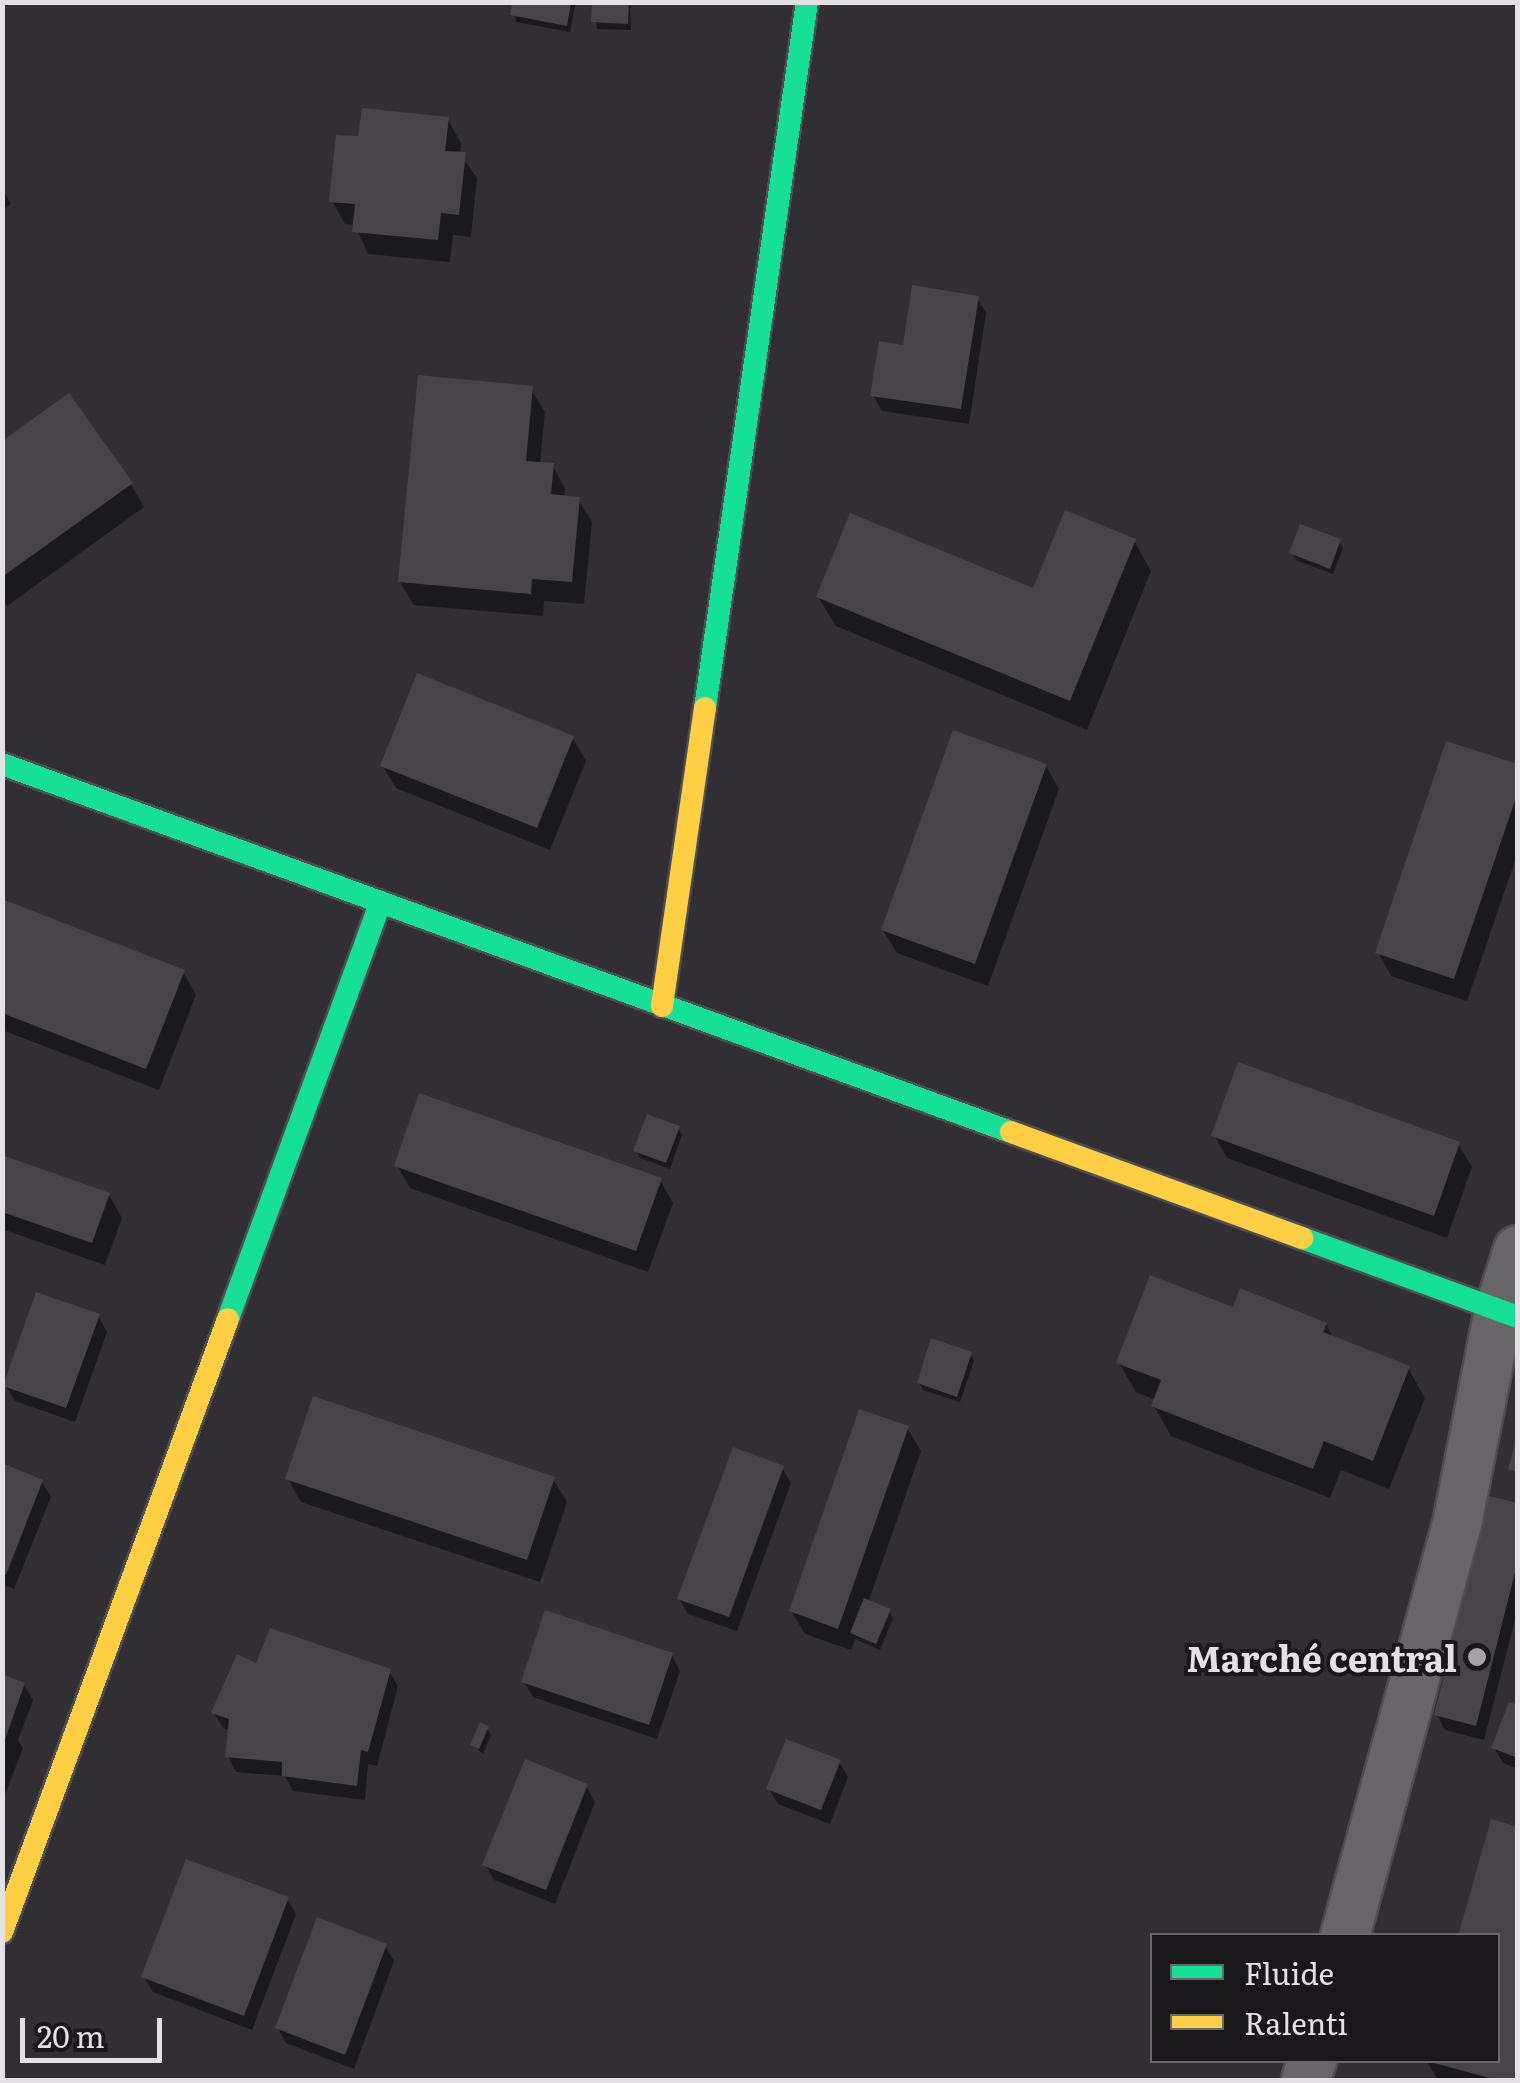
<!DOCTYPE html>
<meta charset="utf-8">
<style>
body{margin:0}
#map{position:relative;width:1520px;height:2083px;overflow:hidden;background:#312f33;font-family:Literata,serif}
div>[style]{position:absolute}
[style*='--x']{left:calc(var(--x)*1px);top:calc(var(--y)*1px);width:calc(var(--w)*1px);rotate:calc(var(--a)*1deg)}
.shadow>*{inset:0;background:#0007}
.building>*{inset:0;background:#464447}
.roads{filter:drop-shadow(2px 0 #4e4d4f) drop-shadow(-2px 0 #4e4d4f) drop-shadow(0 2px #4e4d4f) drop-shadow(0 -2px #4e4d4f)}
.street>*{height:48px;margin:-24px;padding:0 24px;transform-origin:24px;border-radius:24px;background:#676568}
.fast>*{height:22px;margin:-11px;padding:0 11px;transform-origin:11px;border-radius:11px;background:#16e098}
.slow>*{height:22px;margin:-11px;padding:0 11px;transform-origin:11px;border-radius:11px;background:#ffcf43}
.dots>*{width:28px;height:28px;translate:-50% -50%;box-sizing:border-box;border:5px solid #19171a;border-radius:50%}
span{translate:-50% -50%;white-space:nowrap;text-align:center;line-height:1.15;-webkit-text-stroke:8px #19171a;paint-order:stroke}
.poi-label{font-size:35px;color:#e4e1e5;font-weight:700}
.right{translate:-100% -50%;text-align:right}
.frame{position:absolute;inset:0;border:5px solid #e4e1e5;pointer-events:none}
.legend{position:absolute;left:1150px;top:1933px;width:350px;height:130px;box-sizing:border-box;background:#19171a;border:2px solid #6a686b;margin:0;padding:12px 18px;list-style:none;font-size:30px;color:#e4e1e5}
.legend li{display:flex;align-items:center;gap:20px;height:50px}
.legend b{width:50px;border:2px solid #6a686b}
.scale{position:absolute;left:20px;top:2018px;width:142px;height:45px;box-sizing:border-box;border:5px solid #e4e1e5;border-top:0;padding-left:12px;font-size:30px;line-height:35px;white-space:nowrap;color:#e4e1e5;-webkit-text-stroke:8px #19171a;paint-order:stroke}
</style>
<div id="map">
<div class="shadow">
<div style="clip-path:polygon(515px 2px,576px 2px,570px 32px,516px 22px)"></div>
<div style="clip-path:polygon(594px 2px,630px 2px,631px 30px,597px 29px)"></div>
<div style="clip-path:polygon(448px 120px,461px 143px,460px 154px,477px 178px,471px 237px,453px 235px,450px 262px,368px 254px,355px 225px,345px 224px,332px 201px,360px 139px)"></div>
<div style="clip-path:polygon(2px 188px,11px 204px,2px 210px)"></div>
<div style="clip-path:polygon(977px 298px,986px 313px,969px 424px,882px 411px,873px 395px,905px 348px)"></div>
<div style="clip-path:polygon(531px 389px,545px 412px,540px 464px,552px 465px,565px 488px,564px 498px,578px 499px,592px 522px,584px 604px,544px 601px,543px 616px,414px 605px,400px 582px)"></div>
<div style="clip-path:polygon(2px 444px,131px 485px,144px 507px,7px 606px,2px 600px)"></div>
<div style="clip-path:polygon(1134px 541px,1151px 571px,1087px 730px,836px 626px,818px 597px,1034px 591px)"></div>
<div style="clip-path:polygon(1339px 541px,1343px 548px,1333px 574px,1296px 560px,1292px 553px)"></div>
<div style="clip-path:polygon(573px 738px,586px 761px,550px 850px,396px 788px,382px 765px)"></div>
<div style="clip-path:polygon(1046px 766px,1059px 789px,988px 986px,897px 953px,883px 930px)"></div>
<div style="clip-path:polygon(1518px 767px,1518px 852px,1467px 1001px,1391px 976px,1378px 952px)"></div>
<div style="clip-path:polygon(2px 902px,183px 972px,196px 995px,159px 1090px,2px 1030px)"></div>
<div style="clip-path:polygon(678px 1128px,682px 1135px,670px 1169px,640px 1158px,636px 1151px)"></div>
<div style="clip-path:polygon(1214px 1135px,1458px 1144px,1472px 1167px,1447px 1238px,1227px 1158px)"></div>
<div style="clip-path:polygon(2px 1157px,109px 1195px,122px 1218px,105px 1265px,2px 1229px)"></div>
<div style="clip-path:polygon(397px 1165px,660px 1180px,673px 1203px,648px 1272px,410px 1188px)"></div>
<div style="clip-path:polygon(98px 1316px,107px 1332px,75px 1422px,15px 1401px,6px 1386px)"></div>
<div style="clip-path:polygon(1326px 1324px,1334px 1339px,1408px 1368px,1425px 1398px,1389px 1489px,1341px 1470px,1330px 1498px,1171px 1436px,1154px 1406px,1156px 1400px,1136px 1392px,1119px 1363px)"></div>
<div style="clip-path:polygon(970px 1354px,974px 1361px,960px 1402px,923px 1390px,919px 1383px)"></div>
<div style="clip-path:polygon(907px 1428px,921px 1451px,868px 1603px,889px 1611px,893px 1618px,880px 1650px,855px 1639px,851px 1650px,805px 1634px,791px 1611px)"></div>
<div style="clip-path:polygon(2px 1466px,42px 1482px,51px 1497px,14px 1589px,2px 1584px)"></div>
<div style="clip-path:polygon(782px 1468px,791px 1483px,737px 1631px,688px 1614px,679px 1599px)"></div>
<div style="clip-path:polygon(288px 1479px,553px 1479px,567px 1502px,540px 1582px,301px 1502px)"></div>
<div style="clip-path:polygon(1518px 1506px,1518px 1608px,1484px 1740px,1445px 1730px,1437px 1715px)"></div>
<div style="clip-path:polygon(672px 1655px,680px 1671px,657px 1739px,533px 1697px,524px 1682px)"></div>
<div style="clip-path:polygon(257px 1666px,389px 1671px,398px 1686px,377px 1766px,368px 1764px,365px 1800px,293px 1791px,285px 1776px,236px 1772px,228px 1756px,231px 1731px,223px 1728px,214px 1713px)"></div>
<div style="clip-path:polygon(2px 1677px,24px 1685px,33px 1700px,18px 1740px,23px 1748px,2px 1802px)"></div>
<div style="clip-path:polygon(1518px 1708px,1518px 1769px,1503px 1763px,1494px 1748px)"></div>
<div style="clip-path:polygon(487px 1728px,491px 1735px,483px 1754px,473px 1745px)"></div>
<div style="clip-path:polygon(839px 1762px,848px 1777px,830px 1824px,778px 1804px,769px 1789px)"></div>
<div style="clip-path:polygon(586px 1786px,595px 1802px,555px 1904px,494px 1880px,485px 1864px)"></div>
<div style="clip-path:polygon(1518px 1830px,1518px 2080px,1438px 2080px,1426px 2060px,1498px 2060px,1498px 1936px)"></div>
<div style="clip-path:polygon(287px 1899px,296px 1914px,252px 2030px,153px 1992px,144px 1977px)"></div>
<div style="clip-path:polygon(385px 1946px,394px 1961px,354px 2069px,286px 2043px,278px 2028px)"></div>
</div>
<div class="building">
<div style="clip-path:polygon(512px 2px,571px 2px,567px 26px,510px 15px)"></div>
<div style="clip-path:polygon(592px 2px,629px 2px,628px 24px,591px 22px)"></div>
<div style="clip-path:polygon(362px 108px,449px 117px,445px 151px,466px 152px,459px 215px,441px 213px,438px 240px,352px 232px,355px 204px,329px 202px,336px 135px,358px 136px)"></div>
<div style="clip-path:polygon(912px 285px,979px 296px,961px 409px,870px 396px,879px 341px,903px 345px)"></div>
<div style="clip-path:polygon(418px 375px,533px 386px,526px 461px,554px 463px,551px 494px,580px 497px,572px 582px,532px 579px,531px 594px,398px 582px)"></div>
<div style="clip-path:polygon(69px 393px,133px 483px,2px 577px,2px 441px)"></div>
<div style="clip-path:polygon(1065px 510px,1136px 539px,1070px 701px,816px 597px,850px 513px,1033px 588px)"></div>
<div style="clip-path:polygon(1300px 524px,1341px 539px,1330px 569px,1289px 553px)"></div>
<div style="clip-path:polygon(417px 673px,574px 736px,537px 828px,380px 766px)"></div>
<div style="clip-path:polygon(953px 730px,1047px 764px,975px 964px,881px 930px)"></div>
<div style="clip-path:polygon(1446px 741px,1518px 764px,1518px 792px,1454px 979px,1375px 953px)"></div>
<div style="clip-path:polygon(2px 899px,185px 970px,146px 1069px,2px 1013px)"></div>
<div style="clip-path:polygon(1238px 1062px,1460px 1142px,1434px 1216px,1211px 1136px)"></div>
<div style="clip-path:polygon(419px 1093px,662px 1178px,636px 1251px,394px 1166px)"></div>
<div style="clip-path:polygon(647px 1114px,680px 1126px,666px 1163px,633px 1151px)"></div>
<div style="clip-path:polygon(2px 1155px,110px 1193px,92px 1243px,2px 1212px)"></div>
<div style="clip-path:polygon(1150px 1275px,1233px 1307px,1240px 1288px,1327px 1323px,1323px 1332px,1410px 1366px,1373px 1461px,1324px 1441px,1313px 1469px,1151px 1406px,1161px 1380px,1116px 1363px)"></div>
<div style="clip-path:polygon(36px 1292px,100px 1314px,66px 1408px,3px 1386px)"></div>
<div style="clip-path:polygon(931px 1338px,972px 1352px,957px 1397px,917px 1383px)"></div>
<div style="clip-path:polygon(313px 1396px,555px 1477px,527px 1560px,285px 1479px)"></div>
<div style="clip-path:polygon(859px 1409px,909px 1426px,838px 1629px,789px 1611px)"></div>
<div style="clip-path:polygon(1516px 1441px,1518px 1441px,1518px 1472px,1508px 1469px)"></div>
<div style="clip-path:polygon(733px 1447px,784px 1466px,729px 1617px,677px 1599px)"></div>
<div style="clip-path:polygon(2px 1463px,43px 1480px,6px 1575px,2px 1573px)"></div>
<div style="clip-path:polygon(1489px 1496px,1518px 1503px,1518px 1561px,1476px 1726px,1434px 1715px)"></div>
<div style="clip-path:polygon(864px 1598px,891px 1609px,876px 1644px,850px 1633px)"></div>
<div style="clip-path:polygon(545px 1610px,673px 1653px,649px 1725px,521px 1682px)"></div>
<div style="clip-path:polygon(270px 1628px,391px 1669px,368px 1752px,361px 1750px,357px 1786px,282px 1776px,282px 1762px,225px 1757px,229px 1719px,211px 1713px,237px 1654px,256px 1663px)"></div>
<div style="clip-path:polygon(2px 1674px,25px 1683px,3px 1745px,2px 1745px)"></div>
<div style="clip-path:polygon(1509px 1702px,1518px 1705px,1518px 1758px,1491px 1748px)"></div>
<div style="clip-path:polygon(480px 1722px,489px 1726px,479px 1749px,470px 1745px)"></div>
<div style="clip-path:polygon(786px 1739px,841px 1760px,821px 1810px,766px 1789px)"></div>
<div style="clip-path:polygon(525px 1759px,588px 1784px,546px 1890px,482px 1865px)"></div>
<div style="clip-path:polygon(1491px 1819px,1518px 1827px,1518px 2080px,1497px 2080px,1430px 2062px,1498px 2060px,1498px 1936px,1458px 1936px)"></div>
<div style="clip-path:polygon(186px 1859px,289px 1897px,244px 2016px,141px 1977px)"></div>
<div style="clip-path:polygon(317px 1917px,387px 1944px,345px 2055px,275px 2028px)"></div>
</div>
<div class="roads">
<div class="street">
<div style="--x:1345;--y:1936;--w:432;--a:-74.8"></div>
<div style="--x:1458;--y:1519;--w:213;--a:-78.9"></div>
<div style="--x:1499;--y:1310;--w:63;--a:-72.4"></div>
<div style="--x:1306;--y:2080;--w:21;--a:-73"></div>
</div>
<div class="fast">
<div style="--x:705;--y:708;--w:713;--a:-81.78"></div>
<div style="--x:2;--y:764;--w:1074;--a:20.04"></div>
<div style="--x:1302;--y:1238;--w:230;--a:20.1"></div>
<div style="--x:228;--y:1319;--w:444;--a:-69.9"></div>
</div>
<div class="slow">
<div style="--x:662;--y:1006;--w:301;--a:-81.8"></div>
<div style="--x:1011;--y:1132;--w:310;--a:20"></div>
<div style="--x:2;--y:1932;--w:653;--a:-69.76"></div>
</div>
</div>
<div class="dots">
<div style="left:1477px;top:1657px;background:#a5a3a7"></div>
</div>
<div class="poi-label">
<span class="right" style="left:1457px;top:1657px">Marché central</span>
</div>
<div class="frame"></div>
<ul class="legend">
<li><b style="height:12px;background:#16e098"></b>Fluide</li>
<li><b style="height:12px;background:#ffcf43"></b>Ralenti</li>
</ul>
<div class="scale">20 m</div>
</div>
